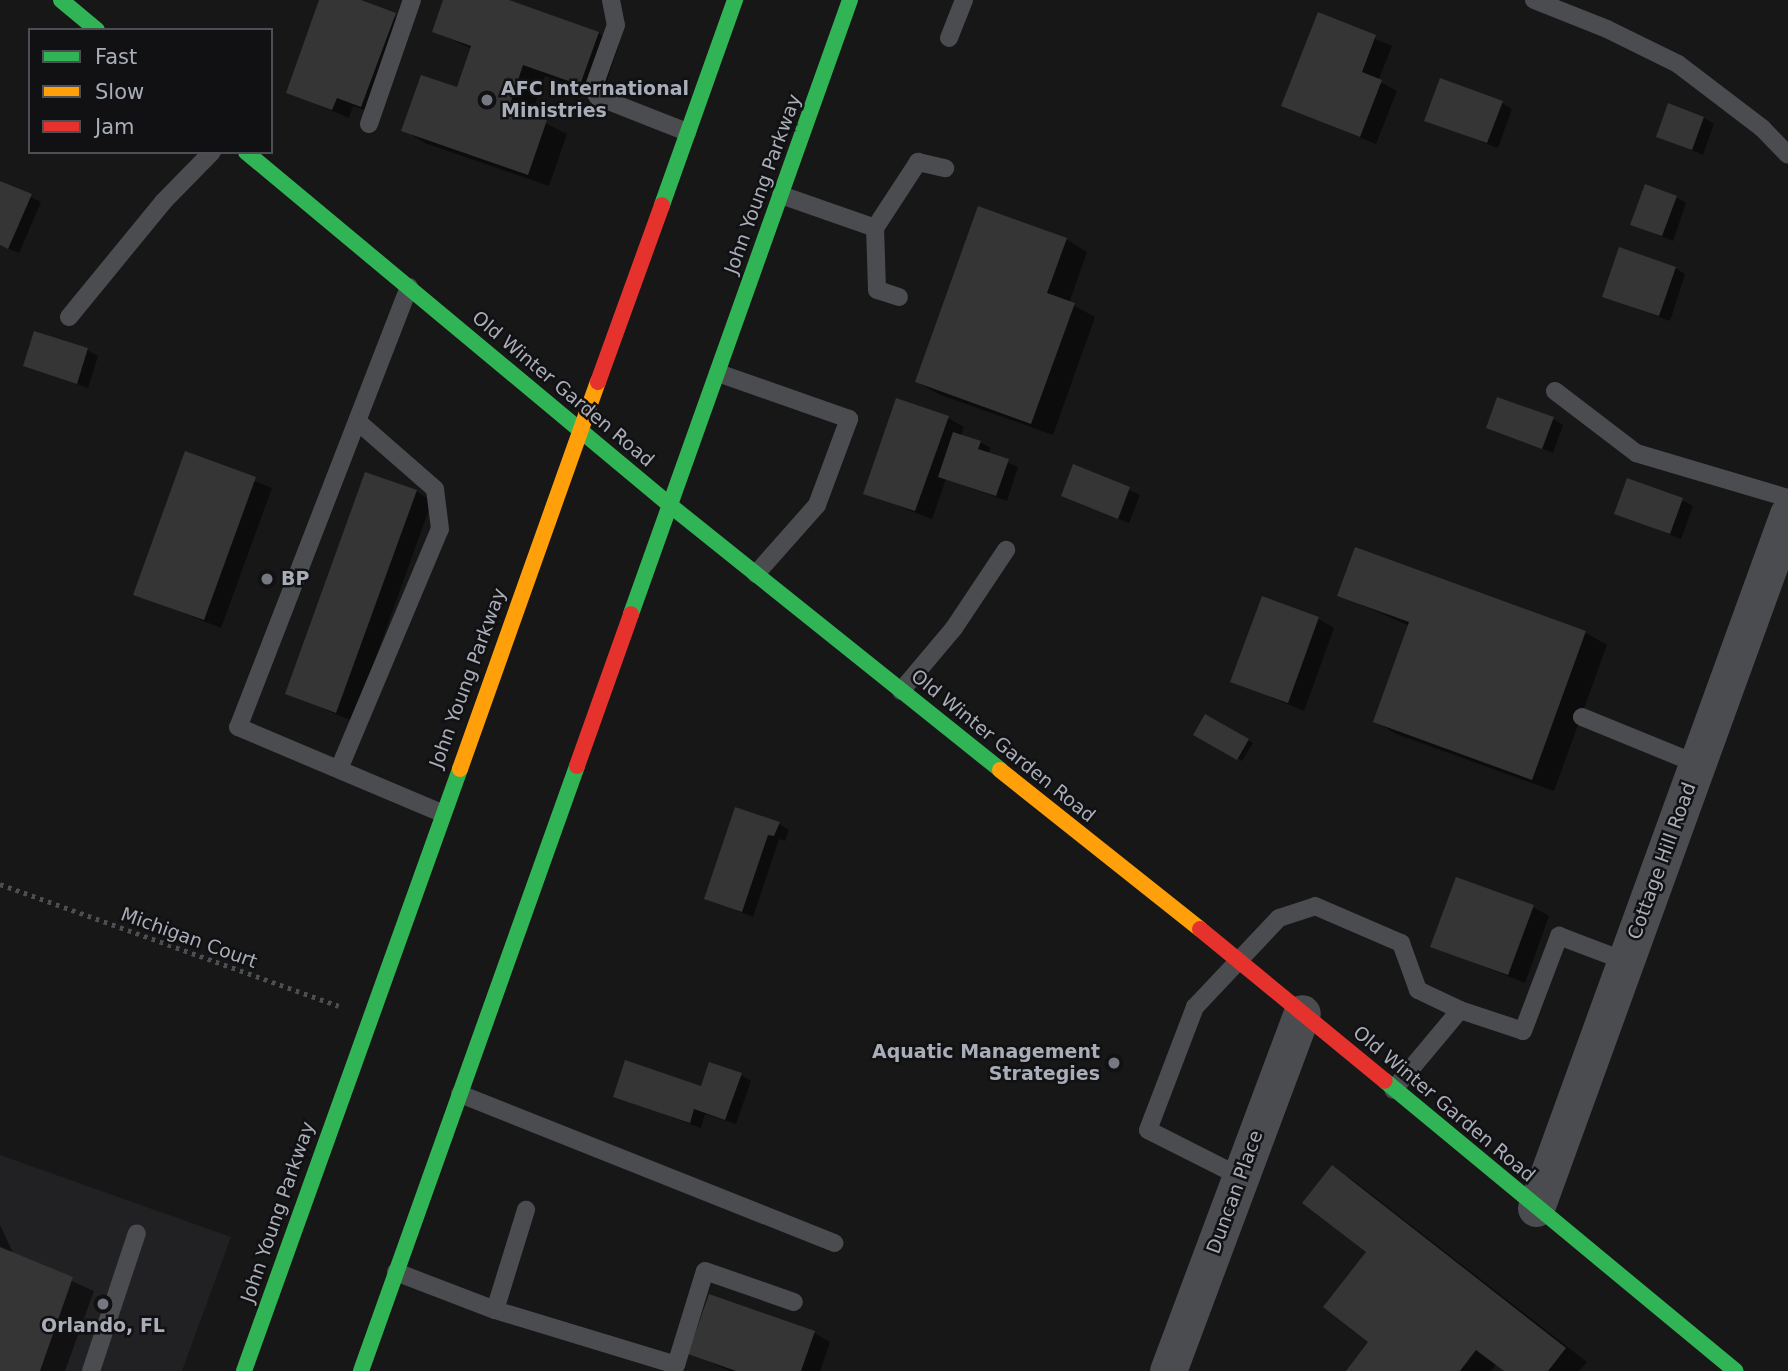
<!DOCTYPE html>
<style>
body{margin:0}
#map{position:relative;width:1788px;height:1371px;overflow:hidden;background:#171717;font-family:"DejaVu Sans",sans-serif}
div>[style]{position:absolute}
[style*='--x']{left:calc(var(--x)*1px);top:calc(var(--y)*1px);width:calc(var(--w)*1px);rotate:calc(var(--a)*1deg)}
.built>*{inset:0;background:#212123}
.shadow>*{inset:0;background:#0007}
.building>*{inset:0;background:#353536}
.path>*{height:4.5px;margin-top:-2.25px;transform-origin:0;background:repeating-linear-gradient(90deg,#4d4e52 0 3.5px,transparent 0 8.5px)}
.lane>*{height:18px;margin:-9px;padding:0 9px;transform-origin:9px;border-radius:9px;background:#4b4c50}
.street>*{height:37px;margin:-18.5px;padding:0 18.5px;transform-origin:18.5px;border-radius:18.5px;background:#4b4c50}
.fast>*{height:16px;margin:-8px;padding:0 8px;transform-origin:8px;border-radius:8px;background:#30b455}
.slow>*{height:16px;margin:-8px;padding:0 8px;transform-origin:8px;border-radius:8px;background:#ff9f0a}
.jam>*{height:16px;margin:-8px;padding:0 8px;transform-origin:8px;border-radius:8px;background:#e5322d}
.dots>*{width:19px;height:19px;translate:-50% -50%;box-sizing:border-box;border:4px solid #111113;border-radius:50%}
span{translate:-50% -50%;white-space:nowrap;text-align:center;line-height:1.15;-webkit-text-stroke:5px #111113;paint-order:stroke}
.poi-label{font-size:19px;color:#a8adb8;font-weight:700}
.left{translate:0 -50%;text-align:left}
.right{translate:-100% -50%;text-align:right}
.street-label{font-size:19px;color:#a8adb8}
.legend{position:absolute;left:28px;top:28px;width:245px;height:126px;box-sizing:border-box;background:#111113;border:2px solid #4d4f55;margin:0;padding:9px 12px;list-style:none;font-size:21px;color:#a8adb8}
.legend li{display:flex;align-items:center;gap:14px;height:35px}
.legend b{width:35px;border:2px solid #4d4f55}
</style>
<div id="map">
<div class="built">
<div style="clip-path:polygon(0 1155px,231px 1237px,182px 1371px,0 1371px)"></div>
</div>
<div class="shadow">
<div style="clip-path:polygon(321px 0,356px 0,411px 24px,378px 115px,353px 106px,349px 118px,288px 92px)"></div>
<div style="clip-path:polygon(445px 0,504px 0,598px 33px,619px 45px,602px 96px,545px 76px,531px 116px,567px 134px,549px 186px,425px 143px,404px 130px,458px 89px,472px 49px,434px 31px)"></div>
<div style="clip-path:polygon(1319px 15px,1392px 46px,1378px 81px,1397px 91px,1376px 144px,1283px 106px)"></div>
<div style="clip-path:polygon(1502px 103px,1512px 109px,1498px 148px,1426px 120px)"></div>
<div style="clip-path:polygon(1704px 118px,1714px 124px,1703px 155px,1658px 136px)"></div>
<div style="clip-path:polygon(0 182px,41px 202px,19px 253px,0 245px)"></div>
<div style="clip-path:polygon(1676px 197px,1686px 203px,1673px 241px,1633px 224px)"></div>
<div style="clip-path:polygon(1066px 239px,1087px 252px,1069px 303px,1095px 317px,1053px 435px,938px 394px,917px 382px)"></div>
<div style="clip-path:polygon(1675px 268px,1685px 274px,1670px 321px,1604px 296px)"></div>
<div style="clip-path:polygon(87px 350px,98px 356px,88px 388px,25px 365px)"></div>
<div style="clip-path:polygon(948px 418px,964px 427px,961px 436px,980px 442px,991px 448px,988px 454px,1018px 467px,1007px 501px,946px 479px,932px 519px,865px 493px)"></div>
<div style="clip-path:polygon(1553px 419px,1563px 425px,1553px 453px,1488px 427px)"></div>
<div style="clip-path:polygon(186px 453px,272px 488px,221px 628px,135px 594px)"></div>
<div style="clip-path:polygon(1074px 466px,1140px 495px,1129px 523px,1074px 501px)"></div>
<div style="clip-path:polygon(416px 491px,432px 501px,353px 721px,287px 694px)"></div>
<div style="clip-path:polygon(1682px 500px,1693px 506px,1681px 539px,1616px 513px)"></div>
<div style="clip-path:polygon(1356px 549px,1586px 633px,1607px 645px,1554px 791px,1396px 734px,1375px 721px,1410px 626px,1339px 595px)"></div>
<div style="clip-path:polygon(1318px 619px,1334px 628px,1304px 711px,1233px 681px)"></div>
<div style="clip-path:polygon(1206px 716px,1253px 743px,1242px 761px,1195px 735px)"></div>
<div style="clip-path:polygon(779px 824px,789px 830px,785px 841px,779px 839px,753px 917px,706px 898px)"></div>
<div style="clip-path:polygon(1533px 907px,1549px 916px,1525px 983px,1432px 946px)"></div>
<div style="clip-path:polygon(741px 1075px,751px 1081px,736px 1124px,705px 1114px,701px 1128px,615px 1096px,702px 1088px)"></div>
<div style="clip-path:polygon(1332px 1168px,1353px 1180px,1587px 1362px,1579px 1371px,1506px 1371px,1497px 1363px,1491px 1371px,1348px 1371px,1371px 1342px,1369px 1252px)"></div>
<div style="clip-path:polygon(0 1225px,14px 1255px,94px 1291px,65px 1371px,0 1371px)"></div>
<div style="clip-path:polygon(814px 1333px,830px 1342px,820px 1371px,730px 1371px,690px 1353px)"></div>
</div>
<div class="building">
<div style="clip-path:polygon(319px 0,361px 0,396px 13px,361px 107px,337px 98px,332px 110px,286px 93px)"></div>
<div style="clip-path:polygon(443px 0,509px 0,599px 32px,580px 85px,523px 65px,509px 107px,547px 120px,528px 175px,401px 131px,421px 75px,457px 87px,471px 46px,432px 32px)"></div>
<div style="clip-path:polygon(1318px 12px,1376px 35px,1362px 72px,1382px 80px,1360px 137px,1281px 106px)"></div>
<div style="clip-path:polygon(1440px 78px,1503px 101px,1487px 143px,1424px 121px)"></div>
<div style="clip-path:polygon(1668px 103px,1704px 117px,1692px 150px,1656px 137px)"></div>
<div style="clip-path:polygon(0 181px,32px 194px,8px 249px,0 245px)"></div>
<div style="clip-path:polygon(1645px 184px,1677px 196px,1662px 236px,1630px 225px)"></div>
<div style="clip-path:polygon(978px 206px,1067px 238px,1047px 293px,1075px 303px,1031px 424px,915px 382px)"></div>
<div style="clip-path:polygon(1619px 247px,1676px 267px,1659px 316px,1602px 297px)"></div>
<div style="clip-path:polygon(34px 331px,88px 348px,77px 384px,23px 366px)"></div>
<div style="clip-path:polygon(1497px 397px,1554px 417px,1542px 449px,1486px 428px)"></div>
<div style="clip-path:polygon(896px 398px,949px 416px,915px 511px,863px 494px)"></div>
<div style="clip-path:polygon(953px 432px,981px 441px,978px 449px,1009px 459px,996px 496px,938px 477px)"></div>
<div style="clip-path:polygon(185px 451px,256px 477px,204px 620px,133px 595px)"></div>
<div style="clip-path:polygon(1073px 464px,1130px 487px,1118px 519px,1061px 496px)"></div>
<div style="clip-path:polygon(365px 472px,417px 490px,336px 713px,285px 694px)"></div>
<div style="clip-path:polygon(1627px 478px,1683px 498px,1670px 534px,1614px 514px)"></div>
<div style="clip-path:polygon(1355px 547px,1586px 631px,1532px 780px,1373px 722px,1409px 622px,1337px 596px)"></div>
<div style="clip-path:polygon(1262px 596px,1319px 617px,1288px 703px,1230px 682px)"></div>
<div style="clip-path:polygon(1205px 714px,1249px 739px,1237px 760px,1193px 735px)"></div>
<div style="clip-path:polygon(735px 807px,780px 822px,774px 836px,768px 835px,742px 912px,704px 899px)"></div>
<div style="clip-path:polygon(1456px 877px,1534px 905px,1508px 975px,1430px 947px)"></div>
<div style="clip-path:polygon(625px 1060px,701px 1086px,709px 1062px,742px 1073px,725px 1120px,694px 1109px,690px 1123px,613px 1097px)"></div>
<div style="clip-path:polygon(1332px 1165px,1566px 1348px,1548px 1371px,1504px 1371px,1476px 1350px,1460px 1371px,1346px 1371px,1368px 1342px,1323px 1307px,1366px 1252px,1302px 1203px)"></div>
<div style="clip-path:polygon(0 1247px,73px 1277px,40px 1371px,0 1371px)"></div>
<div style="clip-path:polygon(709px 1294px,815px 1331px,801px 1371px,736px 1371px,688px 1354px)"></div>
</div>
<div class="path">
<div style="--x:0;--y:884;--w:360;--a:19.8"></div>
</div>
<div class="lane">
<div style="--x:611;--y:0;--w:25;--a:79"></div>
<div style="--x:616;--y:25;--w:68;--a:109.8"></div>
<div style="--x:593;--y:89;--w:9;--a:58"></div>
<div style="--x:598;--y:97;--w:96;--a:21.5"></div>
<div style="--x:1534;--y:0;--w:79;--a:21.7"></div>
<div style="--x:1607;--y:29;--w:79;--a:26.2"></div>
<div style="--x:1678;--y:64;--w:106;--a:37.3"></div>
<div style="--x:1762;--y:128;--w:37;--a:46"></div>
<div style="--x:949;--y:38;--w:41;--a:-68.5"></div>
<div style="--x:369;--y:124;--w:131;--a:-70.9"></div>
<div style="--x:781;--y:195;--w:100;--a:19.3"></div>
<div style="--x:409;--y:287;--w:472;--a:111.2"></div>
<div style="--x:238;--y:727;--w:221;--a:22.9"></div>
<div style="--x:899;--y:297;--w:23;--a:-162"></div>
<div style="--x:877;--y:290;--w:62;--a:-91.8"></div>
<div style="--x:875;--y:228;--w:79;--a:-56.9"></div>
<div style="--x:918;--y:162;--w:28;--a:13"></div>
<div style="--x:69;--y:317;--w:149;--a:-50.7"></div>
<div style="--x:163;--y:202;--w:70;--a:-45.6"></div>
<div style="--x:718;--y:373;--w:139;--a:19.3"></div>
<div style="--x:849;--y:419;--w:92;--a:110.4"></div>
<div style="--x:817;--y:505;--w:92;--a:131.5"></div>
<div style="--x:1555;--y:391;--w:102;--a:37.4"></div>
<div style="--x:1636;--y:453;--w:159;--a:16.5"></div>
<div style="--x:901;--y:691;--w:82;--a:-49.9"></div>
<div style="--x:954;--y:628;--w:94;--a:-56.3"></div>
<div style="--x:1582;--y:717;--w:124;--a:22.2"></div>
<div style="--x:339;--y:769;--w:260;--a:-67.2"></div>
<div style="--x:440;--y:529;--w:40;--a:-97.1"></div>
<div style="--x:435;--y:489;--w:103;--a:-138.9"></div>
<div style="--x:1460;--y:1010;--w:66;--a:18.4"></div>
<div style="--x:1523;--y:1031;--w:102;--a:-69.2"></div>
<div style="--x:1559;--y:936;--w:71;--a:20.7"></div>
<div style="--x:460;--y:1094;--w:403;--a:21.7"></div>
<div style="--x:1241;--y:1177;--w:104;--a:-153.2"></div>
<div style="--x:1148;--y:1130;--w:132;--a:-69.1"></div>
<div style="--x:1195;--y:1007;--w:122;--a:-46.7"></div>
<div style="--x:1279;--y:918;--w:38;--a:-18"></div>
<div style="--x:1315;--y:906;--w:94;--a:23.3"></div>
<div style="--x:1401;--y:943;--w:50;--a:70.1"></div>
<div style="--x:1418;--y:990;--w:47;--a:25.5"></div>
<div style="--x:1460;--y:1010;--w:104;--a:129.9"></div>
<div style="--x:396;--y:1272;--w:106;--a:21"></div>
<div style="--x:495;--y:1310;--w:189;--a:16.9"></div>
<div style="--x:676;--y:1365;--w:98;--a:-72.9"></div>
<div style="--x:705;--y:1271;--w:94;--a:19.2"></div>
<div style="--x:495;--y:1310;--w:105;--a:-72.8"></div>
<div style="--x:91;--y:1371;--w:145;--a:-71.6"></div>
</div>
<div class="street">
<div style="--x:1536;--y:1208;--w:738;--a:-70.04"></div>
<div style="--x:1168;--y:1371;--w:382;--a:-69.5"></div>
</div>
<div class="fast">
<div style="--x:61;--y:0;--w:47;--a:39.8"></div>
<div style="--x:246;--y:152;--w:553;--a:39.79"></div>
<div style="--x:671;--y:506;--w:422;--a:38.7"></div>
<div style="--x:662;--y:205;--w:218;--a:-70.4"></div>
<div style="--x:631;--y:614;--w:652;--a:-70.37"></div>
<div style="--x:1385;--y:1081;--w:455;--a:39.6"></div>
<div style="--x:244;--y:1371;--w:640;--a:-70.26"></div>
<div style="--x:361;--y:1371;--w:642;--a:-70.35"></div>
</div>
<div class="slow">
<div style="--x:460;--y:769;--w:411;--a:-70.4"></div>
<div style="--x:1000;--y:770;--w:256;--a:38.5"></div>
</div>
<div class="jam">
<div style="--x:598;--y:382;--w:188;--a:-70.1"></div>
<div style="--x:577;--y:766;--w:161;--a:-70.4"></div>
<div style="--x:1200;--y:929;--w:239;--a:39.4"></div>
</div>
<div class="dots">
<div style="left:487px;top:100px;background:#757880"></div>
<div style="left:267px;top:579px;background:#757880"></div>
<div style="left:1114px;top:1063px;background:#757880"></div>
<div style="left:103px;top:1304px;background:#757880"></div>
</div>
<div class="poi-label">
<span class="left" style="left:501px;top:100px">AFC International<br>Ministries</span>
<span class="left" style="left:281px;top:579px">BP</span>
<span class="right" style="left:1100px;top:1063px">Aquatic Management<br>Strategies</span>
<span style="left:103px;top:1326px">Orlando, FL</span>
</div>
<div class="street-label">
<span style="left:763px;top:184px;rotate:-70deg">John Young Parkway</span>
<span style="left:563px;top:389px;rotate:40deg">Old Winter Garden Road</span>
<span style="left:468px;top:678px;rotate:-70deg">John Young Parkway</span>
<span style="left:1003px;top:746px;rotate:39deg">Old Winter Garden Road</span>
<span style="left:1662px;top:861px;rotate:-70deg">Cottage Hill Road</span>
<span style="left:189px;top:938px;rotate:20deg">Michigan Court</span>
<span style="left:1444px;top:1104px;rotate:40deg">Old Winter Garden Road</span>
<span style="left:1235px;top:1192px;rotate:-70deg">Duncan Place</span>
<span style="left:278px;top:1212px;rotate:-71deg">John Young Parkway</span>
</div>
<ul class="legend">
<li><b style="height:9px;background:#30b455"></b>Fast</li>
<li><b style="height:9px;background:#ff9f0a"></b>Slow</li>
<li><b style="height:9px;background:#e5322d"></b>Jam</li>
</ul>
</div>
